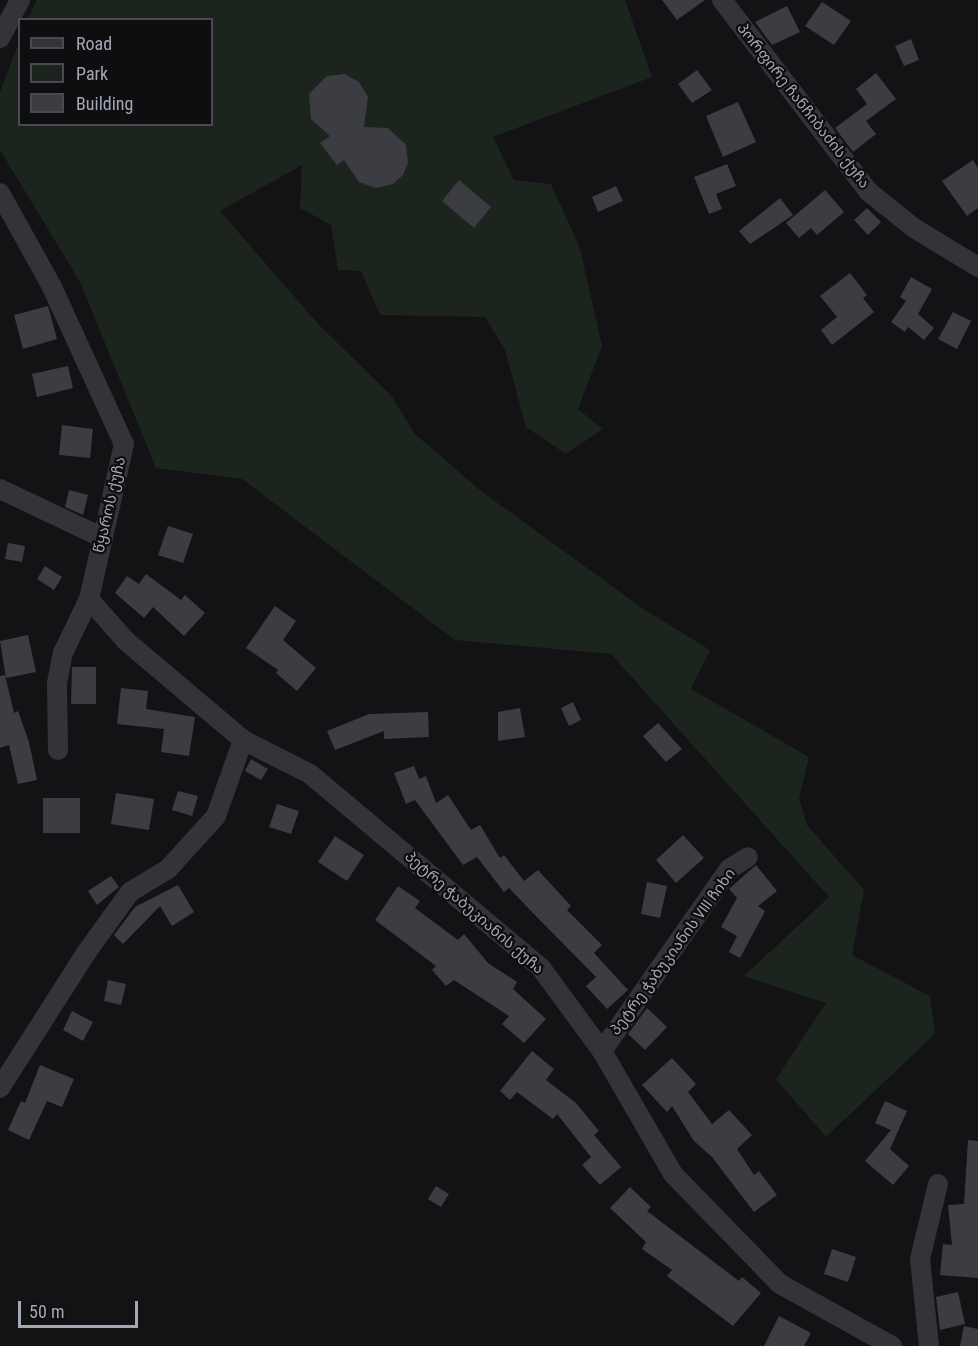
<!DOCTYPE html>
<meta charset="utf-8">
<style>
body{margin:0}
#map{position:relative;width:978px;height:1346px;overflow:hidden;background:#131214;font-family:"Roboto Condensed","Noto Sans Georgian",sans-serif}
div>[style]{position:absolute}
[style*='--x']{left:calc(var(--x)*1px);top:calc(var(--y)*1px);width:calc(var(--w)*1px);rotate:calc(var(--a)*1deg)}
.green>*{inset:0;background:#1c241e}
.building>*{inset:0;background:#3c3d42}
.minor>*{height:20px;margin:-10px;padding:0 10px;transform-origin:10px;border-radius:10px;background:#333439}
span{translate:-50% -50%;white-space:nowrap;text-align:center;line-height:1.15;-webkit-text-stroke:4.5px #0e0d0f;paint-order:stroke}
.street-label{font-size:15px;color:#a3a8b6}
.legend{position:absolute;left:18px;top:18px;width:195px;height:108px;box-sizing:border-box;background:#0e0d0f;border:2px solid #4a4b52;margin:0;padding:8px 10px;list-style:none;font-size:18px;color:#a3a8b6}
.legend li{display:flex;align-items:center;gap:12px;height:30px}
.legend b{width:30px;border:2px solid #4a4b52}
.scale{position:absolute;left:18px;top:1301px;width:120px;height:27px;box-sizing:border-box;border:3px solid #a3a8b6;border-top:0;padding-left:8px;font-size:18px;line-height:21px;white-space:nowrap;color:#a3a8b6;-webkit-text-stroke:4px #0e0d0f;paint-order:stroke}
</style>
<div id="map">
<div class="green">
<div style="clip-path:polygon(37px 0,625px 0,652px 77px,493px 137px,514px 180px,551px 184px,580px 248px,602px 346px,578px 409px,603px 429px,566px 454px,526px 427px,505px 350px,485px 317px,380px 315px,361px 271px,338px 270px,331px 225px,300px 208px,302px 165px,220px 211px,320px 326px,391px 395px,415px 434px,481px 491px,642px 608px,710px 650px,691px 689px,809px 757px,799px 798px,807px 825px,864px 890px,852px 955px,930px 996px,935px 1034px,826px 1137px,776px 1079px,826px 1003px,744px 976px,829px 897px,611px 654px,455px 640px,242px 479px,156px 468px,80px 282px,0 150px,0 92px,19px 42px,20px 124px,212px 124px,212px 20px,28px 19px)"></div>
</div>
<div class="building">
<div style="clip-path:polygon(662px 0,705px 0,677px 20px)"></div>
<div style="clip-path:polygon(822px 2px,851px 21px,834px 45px,805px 26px)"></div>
<div style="clip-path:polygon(787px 6px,800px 32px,772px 45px,755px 22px)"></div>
<div style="clip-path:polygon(911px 39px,919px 60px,904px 66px,895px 46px)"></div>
<div style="clip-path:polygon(697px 70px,712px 90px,692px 103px,678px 84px)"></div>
<div style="clip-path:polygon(876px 73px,896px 99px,866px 121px,876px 134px,853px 152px,835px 128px,867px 104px,856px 89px)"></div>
<div style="clip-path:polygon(344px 74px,359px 82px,368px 97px,364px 127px,388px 128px,406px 145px,408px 163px,403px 175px,393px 184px,376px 188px,359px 182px,344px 160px,337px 165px,320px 143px,330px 136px,311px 119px,309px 94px,327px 76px)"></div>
<div style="clip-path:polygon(738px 102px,756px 142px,723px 157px,706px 116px)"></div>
<div style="clip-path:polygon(973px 160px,978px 168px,978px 208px,967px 216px,942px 181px)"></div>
<div style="clip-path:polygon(727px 164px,736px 186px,716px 194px,722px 209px,709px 214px,694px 177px)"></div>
<div style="clip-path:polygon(459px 180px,491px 207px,474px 228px,442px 201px)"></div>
<div style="clip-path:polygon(616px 186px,623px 201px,598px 212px,592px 197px)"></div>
<div style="clip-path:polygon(825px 190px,844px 212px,817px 235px,811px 228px,799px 238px,786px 223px)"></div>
<div style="clip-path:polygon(780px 198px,793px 215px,750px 244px,739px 231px)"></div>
<div style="clip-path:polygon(867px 208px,881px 222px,868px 235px,854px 220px)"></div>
<div style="clip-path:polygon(850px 273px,867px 295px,863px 298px,874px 312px,832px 345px,821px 330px,837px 317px,820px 296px)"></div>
<div style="clip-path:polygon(911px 277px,932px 289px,918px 314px,934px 328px,924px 340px,908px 327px,905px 332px,891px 322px,906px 301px,900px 297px)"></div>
<div style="clip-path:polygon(48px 306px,57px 339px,23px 349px,14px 315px)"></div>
<div style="clip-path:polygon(953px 312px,971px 321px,957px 349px,938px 339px)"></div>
<div style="clip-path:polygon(68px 366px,73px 388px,37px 397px,32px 374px)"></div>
<div style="clip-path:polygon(62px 425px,93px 429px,90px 458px,59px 455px)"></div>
<div style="clip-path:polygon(69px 490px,88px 495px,83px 515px,65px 507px)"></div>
<div style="clip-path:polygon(168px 526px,193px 534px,183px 563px,158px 555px)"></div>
<div style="clip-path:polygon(8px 543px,25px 546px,22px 562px,5px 559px)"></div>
<div style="clip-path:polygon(45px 566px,62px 577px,54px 590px,37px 579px)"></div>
<div style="clip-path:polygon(146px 574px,181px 600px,185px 595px,205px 613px,184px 636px,153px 607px,144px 618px,115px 593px,127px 576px,139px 584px)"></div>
<div style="clip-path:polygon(275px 606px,296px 621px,283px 640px,316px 668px,297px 691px,276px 673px,278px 670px,246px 648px)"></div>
<div style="clip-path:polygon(28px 635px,36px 672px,6px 678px,0 641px)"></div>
<div style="clip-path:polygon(72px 667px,96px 667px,96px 704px,71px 704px)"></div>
<div style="clip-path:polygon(5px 675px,14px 713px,18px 711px,29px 742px,37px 780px,18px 784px,9px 745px,0 748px,0 676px)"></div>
<div style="clip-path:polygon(121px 688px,148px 691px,146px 709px,195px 717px,189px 756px,161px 752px,164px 729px,117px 724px)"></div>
<div style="clip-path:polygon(573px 702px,581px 720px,569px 726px,561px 708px)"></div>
<div style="clip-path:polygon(520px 708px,525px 737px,498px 741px,498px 712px)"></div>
<div style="clip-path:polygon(428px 712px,429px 737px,384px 739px,384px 731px,335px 750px,327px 731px,369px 714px)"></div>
<div style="clip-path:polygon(658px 723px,682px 749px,666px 762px,643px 736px)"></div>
<div style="clip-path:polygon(251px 759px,268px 769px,261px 780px,245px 771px)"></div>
<div style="clip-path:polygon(414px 766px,419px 779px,426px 776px,436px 803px,448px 795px,471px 830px,480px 825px,500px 858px,504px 855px,524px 881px,538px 870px,571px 906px,567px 910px,602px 945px,594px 953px,628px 990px,607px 1009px,586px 986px,596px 977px,530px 910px,509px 888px,504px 892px,477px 857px,463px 865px,415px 800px,406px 804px,394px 773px)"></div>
<div style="clip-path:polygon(178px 791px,198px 796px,192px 816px,172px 810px)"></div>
<div style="clip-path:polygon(116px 793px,154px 799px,149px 830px,111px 824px)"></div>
<div style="clip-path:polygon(43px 798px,80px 798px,80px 833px,43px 833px)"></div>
<div style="clip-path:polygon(277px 804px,299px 811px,291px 834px,269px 827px)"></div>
<div style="clip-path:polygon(683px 835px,704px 858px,676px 883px,656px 860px)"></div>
<div style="clip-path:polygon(335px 836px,364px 855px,347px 881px,318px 862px)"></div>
<div style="clip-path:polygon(756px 865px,777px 891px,758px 906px,765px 911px,740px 958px,729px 952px,737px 936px,721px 927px,737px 898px,729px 889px)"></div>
<div style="clip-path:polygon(111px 876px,119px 887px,97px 905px,88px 891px)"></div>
<div style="clip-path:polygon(647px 882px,667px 886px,660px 918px,641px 914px)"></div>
<div style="clip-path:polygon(178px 885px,194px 912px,172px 926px,160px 906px,123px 944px,114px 935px,135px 907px)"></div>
<div style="clip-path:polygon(398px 886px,420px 901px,415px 908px,458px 940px,464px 934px,488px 963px,517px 982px,513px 989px,546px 1019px,524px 1043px,502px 1024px,509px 1016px,454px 980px,446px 986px,432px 970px,436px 966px,375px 920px)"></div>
<div style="clip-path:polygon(108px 980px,126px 984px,121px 1005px,104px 1001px)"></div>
<div style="clip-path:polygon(647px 1008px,667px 1027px,645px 1050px,628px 1034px)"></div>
<div style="clip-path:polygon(72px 1011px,93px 1022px,83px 1041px,63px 1030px)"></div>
<div style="clip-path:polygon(532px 1051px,554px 1069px,546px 1080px,576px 1103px,599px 1131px,594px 1135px,621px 1167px,600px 1185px,582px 1165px,591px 1157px,557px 1114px,553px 1119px,517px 1092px,510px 1100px,500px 1091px)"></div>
<div style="clip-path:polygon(672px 1058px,696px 1084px,688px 1092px,712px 1124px,729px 1110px,752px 1135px,737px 1149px,754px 1175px,759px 1171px,777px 1195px,754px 1212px,712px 1157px,694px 1141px,672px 1106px,667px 1112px,642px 1085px)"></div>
<div style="clip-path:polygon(40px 1065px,74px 1079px,62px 1107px,47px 1101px,29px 1140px,8px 1130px,21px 1101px,25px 1103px)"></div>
<div style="clip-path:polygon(885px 1101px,907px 1111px,890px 1149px,909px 1166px,893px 1185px,865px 1161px,891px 1130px,875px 1123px)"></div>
<div style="clip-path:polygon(968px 1140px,978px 1141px,978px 1278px,940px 1275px,943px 1244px,952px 1245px,948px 1205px,964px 1204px)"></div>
<div style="clip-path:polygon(436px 1186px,449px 1194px,441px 1207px,428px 1199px)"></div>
<div style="clip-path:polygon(630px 1187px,651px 1207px,647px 1211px,739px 1281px,742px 1277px,761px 1293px,733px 1326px,667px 1276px,672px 1270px,642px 1249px,646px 1242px,610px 1208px)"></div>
<div style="clip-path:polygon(832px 1249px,856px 1257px,848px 1282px,824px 1274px)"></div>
<div style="clip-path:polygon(958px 1292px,965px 1324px,940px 1330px,936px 1297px)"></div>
<div style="clip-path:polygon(779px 1316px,811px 1333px,804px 1346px,764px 1346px)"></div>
<div style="clip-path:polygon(964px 1326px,978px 1329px,978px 1346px,960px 1346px)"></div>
</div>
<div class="minor">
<div style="--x:722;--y:0;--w:242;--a:52.6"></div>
<div style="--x:869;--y:192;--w:58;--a:38.7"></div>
<div style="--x:914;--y:228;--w:75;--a:31.4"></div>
<div style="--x:0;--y:38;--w:43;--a:-62.2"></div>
<div style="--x:0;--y:193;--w:107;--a:61"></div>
<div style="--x:52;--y:287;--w:173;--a:65.4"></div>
<div style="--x:124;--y:444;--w:159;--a:102.7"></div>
<div style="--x:89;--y:599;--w:56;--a:48.6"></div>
<div style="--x:126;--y:641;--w:153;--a:40.2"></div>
<div style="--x:243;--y:740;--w:75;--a:26.9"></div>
<div style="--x:310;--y:774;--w:302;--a:40"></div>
<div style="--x:541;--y:968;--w:103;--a:53.7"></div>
<div style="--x:602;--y:1051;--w:142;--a:60"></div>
<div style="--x:673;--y:1174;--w:153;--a:45.8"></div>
<div style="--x:780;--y:1284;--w:128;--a:29"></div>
<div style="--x:0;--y:489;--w:114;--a:25.4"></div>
<div style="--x:58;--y:750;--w:67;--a:-90.9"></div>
<div style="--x:57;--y:683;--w:31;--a:-79"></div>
<div style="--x:63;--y:653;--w:60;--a:-64.3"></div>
<div style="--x:602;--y:1051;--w:222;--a:-55.1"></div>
<div style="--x:729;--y:869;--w:22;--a:-32"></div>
<div style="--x:0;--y:1088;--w:160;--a:-57.5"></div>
<div style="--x:86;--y:953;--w:75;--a:-54.2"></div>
<div style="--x:130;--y:892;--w:44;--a:-31.2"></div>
<div style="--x:168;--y:869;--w:72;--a:-47.8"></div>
<div style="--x:216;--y:816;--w:81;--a:-70.4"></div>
<div style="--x:929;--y:1346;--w:87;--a:-95.9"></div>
<div style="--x:920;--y:1259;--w:77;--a:-76.5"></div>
</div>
<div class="street-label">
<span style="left:803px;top:106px;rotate:52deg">პორფირე ჩანჩიბაძის ქუჩა</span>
<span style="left:110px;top:505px;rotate:-77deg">წყაროს ქუჩა</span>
<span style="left:474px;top:913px;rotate:41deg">პეტრე ჭაბუკიანის ქუჩა</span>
<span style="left:673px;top:952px;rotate:-54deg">პეტრე ჭაბუკიანის VIII ჩიხი</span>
</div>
<ul class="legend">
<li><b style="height:8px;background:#333439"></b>Road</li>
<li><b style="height:16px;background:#1c241e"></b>Park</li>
<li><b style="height:16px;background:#3c3d42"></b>Building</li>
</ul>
<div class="scale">50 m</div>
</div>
